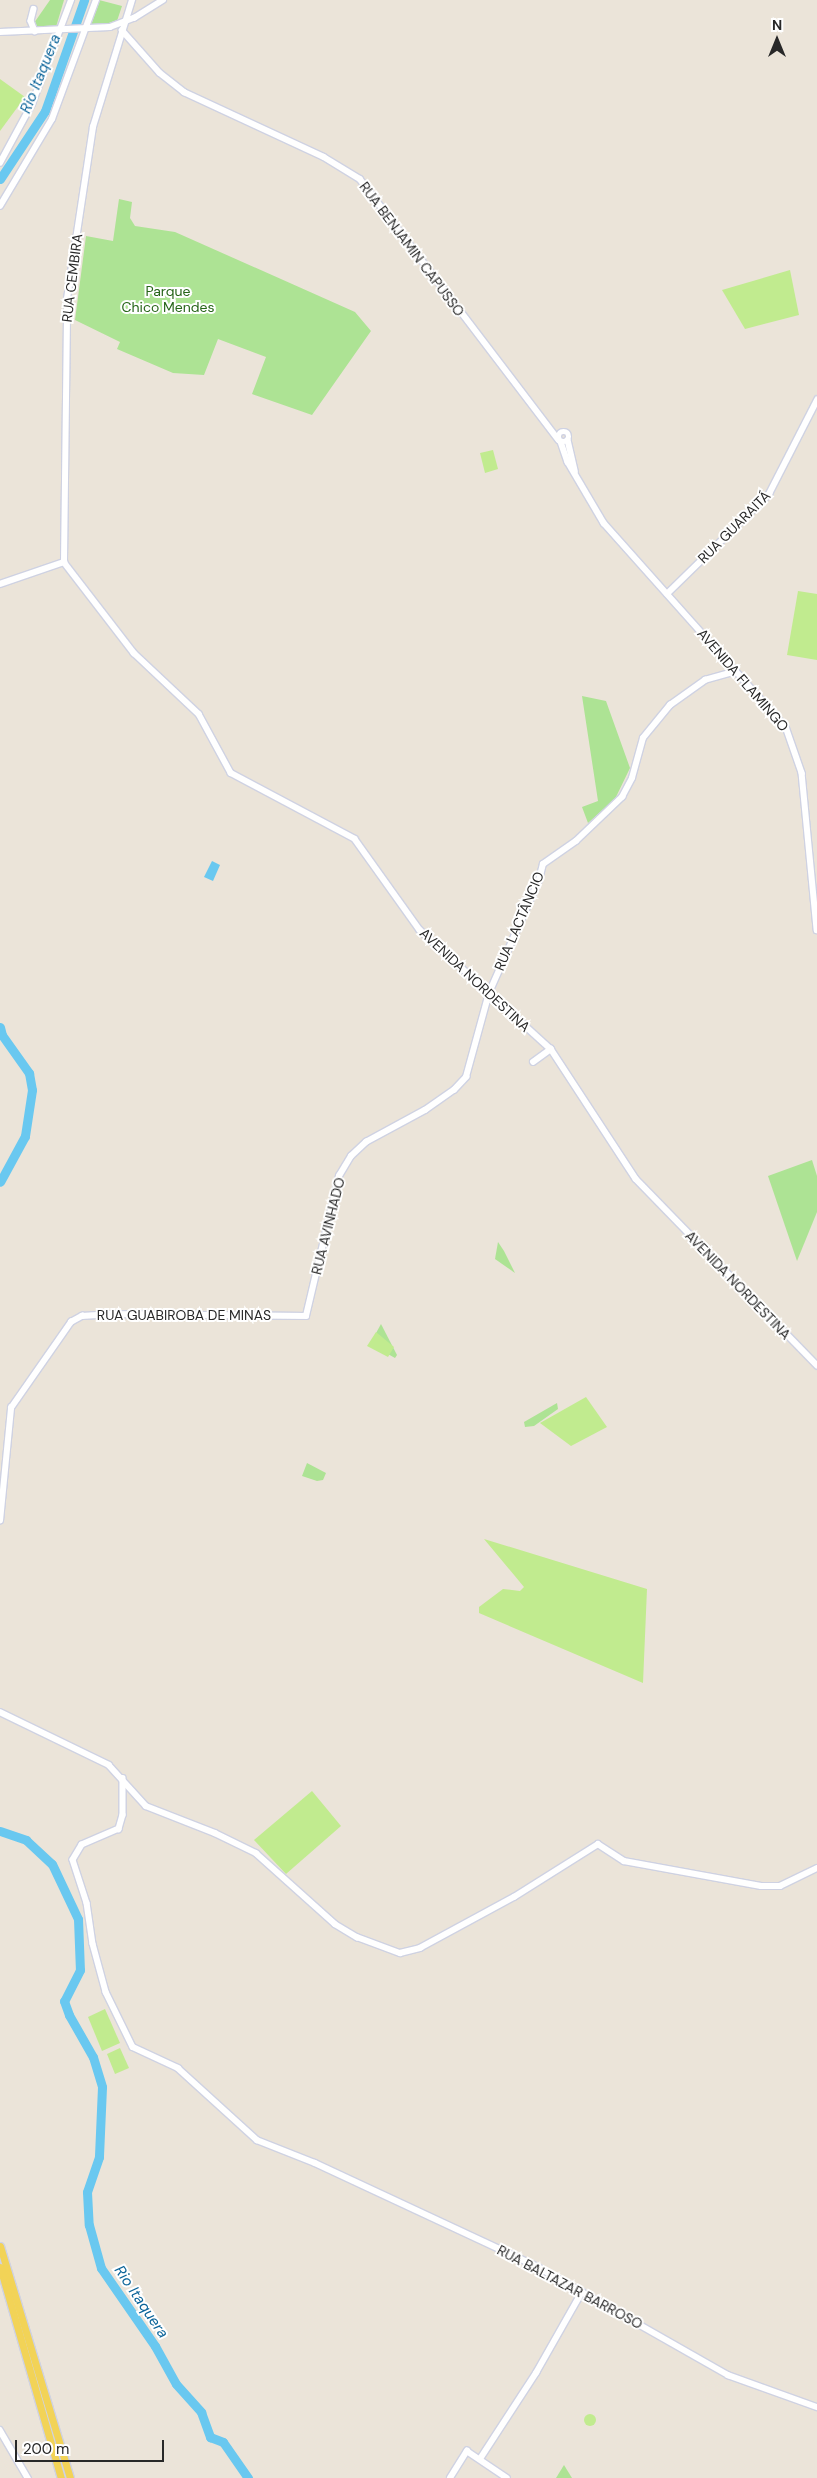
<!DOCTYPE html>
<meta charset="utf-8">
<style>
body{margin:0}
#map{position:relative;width:817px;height:2478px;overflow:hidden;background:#ebe4d9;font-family:"DM Sans",sans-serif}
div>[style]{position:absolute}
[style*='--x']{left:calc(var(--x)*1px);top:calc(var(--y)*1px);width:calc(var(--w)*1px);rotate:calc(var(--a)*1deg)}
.green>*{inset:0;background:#ade394}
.pitch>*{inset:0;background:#c1eb8f}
.round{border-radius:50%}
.water>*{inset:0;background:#69c8f0}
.river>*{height:9px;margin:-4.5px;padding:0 4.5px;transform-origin:4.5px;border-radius:4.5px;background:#69c8f0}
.roads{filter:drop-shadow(1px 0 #cfd2e2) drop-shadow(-1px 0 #cfd2e2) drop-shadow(0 1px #cfd2e2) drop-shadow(0 -1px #cfd2e2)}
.secondary>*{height:5.5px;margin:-2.75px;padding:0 2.75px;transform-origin:2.75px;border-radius:2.75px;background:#fff}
.secondary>.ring{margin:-2.75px;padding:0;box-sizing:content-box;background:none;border:5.5px solid #fff;border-radius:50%}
.primary>*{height:7px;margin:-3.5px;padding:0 3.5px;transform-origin:3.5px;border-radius:3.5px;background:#f2d357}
span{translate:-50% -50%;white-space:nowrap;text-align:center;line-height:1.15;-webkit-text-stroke:4px #fff;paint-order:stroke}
.street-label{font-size:14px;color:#282828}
.park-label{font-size:14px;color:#266518}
.water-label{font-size:15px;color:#0b6499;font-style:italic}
.north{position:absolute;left:752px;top:15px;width:50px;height:50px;-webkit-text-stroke:4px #fff;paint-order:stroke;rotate:0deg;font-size:14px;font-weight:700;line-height:20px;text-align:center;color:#282828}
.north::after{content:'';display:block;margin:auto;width:18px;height:22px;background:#282828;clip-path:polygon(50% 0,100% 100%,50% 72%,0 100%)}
.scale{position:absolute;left:15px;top:2440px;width:149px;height:22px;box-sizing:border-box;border:2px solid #282828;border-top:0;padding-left:6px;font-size:15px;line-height:18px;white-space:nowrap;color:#282828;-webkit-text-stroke:4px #fff;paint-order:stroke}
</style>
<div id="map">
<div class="green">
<div style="clip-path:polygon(50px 0,64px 0,56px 27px,37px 28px,34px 23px)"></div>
<div style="clip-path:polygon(99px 0,122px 6px,117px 21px,90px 28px)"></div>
<div style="clip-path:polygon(119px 199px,132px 202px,130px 218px,135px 226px,175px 232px,355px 312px,371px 331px,312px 415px,252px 394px,266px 357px,218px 339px,204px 375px,173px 373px,117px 349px,120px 342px,75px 320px,86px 236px,113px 241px)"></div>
<div style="clip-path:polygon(582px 696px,606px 701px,630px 768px,615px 799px,588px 823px,582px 807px,598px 801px)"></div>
<div style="clip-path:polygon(812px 1160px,817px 1176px,817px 1212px,797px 1261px,768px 1176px)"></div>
<div style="clip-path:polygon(498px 1242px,504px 1251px,515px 1273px,495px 1259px)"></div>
<div style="clip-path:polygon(381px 1324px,397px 1355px,395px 1358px,370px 1344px)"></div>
<div style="clip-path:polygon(557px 1403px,558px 1409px,534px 1426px,525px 1427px,524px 1422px)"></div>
<div style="clip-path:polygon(307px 1463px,326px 1473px,323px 1480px,317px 1481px,302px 1476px)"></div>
<div style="clip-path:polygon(564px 2465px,572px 2478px,556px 2478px)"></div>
</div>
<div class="pitch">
<div style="clip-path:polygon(0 79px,25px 97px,0 131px)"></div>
<div style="clip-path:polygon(790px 270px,799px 315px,745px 329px,722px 290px)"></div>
<div style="clip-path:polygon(493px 450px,498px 469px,485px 473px,480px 453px)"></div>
<div style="clip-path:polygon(798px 591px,817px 594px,817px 660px,787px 655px)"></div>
<div style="clip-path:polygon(376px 1332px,394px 1347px,388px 1357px,367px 1346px)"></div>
<div style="clip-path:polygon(586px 1397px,607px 1427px,571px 1446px,540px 1423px)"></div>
<div style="clip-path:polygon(484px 1539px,647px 1589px,643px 1683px,479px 1613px,479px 1607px,503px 1589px,520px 1591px,524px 1587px)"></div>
<div style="clip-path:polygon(312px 1791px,341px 1826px,286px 1874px,254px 1840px)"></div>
<div style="clip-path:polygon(105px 2009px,120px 2043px,102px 2051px,88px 2017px)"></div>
<div style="clip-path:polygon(120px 2048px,129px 2068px,115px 2074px,107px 2054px)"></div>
<div class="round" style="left:584px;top:2414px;width:12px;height:12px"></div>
</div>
<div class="water">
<div style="clip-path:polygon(212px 861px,220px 865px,213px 881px,204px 877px)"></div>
</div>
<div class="river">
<div style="--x:0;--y:179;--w:82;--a:-56.5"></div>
<div style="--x:45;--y:111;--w:118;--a:-70.6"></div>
<div style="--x:0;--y:1027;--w:8;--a:76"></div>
<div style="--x:2;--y:1035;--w:47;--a:54.6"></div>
<div style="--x:29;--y:1073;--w:17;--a:80"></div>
<div style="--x:32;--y:1090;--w:47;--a:98.7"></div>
<div style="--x:25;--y:1136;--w:52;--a:118.5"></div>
<div style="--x:0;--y:1831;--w:28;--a:19"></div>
<div style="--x:26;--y:1840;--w:35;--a:43"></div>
<div style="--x:52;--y:1864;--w:61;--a:64.7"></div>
<div style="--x:78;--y:1919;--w:51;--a:87.8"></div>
<div style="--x:80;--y:1970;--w:35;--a:117"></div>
<div style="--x:64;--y:2001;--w:15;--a:70"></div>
<div style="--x:69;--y:2015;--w:48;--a:60.3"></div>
<div style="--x:93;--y:2057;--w:31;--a:73"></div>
<div style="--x:102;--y:2087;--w:70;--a:92.5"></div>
<div style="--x:99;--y:2157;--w:37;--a:109"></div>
<div style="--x:87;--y:2192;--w:33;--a:87"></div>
<div style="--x:89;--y:2225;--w:45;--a:74.4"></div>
<div style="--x:101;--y:2268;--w:95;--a:55.3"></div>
<div style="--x:155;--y:2346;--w:43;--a:61.1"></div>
<div style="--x:176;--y:2384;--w:38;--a:48"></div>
<div style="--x:201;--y:2412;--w:27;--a:70"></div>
<div style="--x:210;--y:2437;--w:14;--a:21"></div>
<div style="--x:223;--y:2442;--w:44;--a:55.2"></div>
</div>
<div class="roads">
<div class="secondary">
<div style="--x:34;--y:9;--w:12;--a:104"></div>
<div style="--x:31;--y:21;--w:11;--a:68"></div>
<div style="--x:122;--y:30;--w:57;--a:48.5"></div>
<div style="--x:160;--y:73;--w:31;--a:38"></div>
<div style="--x:184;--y:92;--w:154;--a:24.9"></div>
<div style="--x:324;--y:157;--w:42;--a:31.4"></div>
<div style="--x:360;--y:179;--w:328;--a:52.7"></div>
<div style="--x:0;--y:32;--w:110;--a:-2.6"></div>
<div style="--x:110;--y:27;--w:26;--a:-21"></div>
<div style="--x:134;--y:18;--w:34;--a:-32"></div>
<div style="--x:0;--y:163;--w:67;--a:-61.5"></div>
<div style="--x:32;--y:104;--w:111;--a:-69.4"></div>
<div style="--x:0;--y:206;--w:101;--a:-59.1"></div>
<div style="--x:52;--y:119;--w:127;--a:-69.7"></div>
<div class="ring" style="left:559px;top:432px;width:4.5px;height:4.5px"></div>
<div style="--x:568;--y:440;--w:32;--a:77"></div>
<div style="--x:561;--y:442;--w:21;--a:71"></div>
<div style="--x:568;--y:462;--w:71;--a:59.5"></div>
<div style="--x:604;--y:523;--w:273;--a:48.3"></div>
<div style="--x:786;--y:727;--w:49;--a:70.8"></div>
<div style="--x:802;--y:773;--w:158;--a:84.5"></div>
<div style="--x:64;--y:562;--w:115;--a:52.4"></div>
<div style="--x:134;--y:653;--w:89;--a:43.2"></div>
<div style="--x:199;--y:714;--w:67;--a:61.5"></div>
<div style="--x:231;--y:773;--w:140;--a:28"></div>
<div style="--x:355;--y:839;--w:112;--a:54.5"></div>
<div style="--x:420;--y:930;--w:177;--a:42.3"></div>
<div style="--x:551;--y:1049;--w:155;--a:56.8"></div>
<div style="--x:636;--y:1179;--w:260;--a:45.8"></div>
<div style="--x:64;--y:562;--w:263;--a:-89.3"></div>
<div style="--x:67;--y:299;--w:174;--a:-81.4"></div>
<div style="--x:93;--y:127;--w:133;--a:-72.9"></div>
<div style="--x:0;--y:584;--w:68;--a:-19"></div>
<div style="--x:667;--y:594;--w:143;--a:-44.4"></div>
<div style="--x:769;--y:494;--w:106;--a:-62.9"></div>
<div style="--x:533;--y:1062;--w:22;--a:-36"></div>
<div style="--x:0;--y:1521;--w:114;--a:-84.4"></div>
<div style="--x:11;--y:1408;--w:105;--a:-55.1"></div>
<div style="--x:71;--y:1322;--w:13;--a:-29"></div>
<div style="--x:82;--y:1316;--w:26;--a:-4"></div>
<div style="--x:108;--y:1314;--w:198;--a:0.6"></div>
<div style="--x:306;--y:1316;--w:144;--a:-76.7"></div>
<div style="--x:339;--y:1176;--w:23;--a:-59"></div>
<div style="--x:351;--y:1156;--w:21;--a:-43"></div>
<div style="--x:366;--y:1142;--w:67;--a:-28.5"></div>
<div style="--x:425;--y:1110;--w:35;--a:-35"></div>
<div style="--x:454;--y:1090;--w:18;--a:-47"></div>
<div style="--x:466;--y:1077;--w:87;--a:-74.7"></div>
<div style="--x:489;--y:993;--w:124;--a:-66.1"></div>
<div style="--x:539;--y:880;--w:16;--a:-76"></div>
<div style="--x:543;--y:864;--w:40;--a:-34.9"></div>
<div style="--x:576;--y:841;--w:64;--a:-43.7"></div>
<div style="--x:622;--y:797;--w:21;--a:-62"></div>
<div style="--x:632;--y:778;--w:41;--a:-74.6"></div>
<div style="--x:643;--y:738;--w:43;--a:-50.7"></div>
<div style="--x:670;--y:705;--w:43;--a:-35.5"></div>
<div style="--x:705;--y:680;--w:32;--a:-16"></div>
<div style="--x:0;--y:1712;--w:121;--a:25.9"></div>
<div style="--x:109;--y:1765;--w:55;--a:47.9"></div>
<div style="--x:146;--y:1806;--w:74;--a:21.4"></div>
<div style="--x:215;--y:1833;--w:46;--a:26"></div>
<div style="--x:256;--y:1853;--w:106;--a:41.9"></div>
<div style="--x:335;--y:1924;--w:26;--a:31"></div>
<div style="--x:357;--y:1937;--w:46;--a:20.4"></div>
<div style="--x:400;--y:1953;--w:21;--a:-14"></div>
<div style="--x:420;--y:1948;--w:107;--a:-28.5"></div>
<div style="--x:514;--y:1897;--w:99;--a:-32.2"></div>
<div style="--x:598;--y:1844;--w:31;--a:33"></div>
<div style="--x:624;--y:1861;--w:139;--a:10.3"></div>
<div style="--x:761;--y:1886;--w:19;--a:0"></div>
<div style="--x:780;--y:1886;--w:41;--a:-25.9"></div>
<div style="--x:123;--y:1778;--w:37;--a:90"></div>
<div style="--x:123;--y:1815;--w:15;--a:106"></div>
<div style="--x:119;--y:1829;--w:40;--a:156.6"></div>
<div style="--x:82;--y:1845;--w:17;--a:121"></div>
<div style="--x:73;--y:1860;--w:45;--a:72"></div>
<div style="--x:87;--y:1903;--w:41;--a:81.7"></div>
<div style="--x:93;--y:1944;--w:50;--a:74.8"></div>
<div style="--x:106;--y:1992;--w:61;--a:63.9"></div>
<div style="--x:133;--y:2047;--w:50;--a:25"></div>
<div style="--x:178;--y:2068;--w:107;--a:42.3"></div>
<div style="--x:257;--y:2140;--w:62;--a:21.6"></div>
<div style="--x:315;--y:2163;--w:246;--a:25"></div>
<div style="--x:538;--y:2267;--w:219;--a:29.6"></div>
<div style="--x:728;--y:2375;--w:95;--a:19.8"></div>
<div style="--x:0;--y:2430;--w:56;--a:59.7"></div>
<div style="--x:480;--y:2459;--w:103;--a:-56.9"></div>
<div style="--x:536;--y:2373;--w:93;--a:-60.4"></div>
<div style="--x:450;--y:2478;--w:32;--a:-58"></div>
<div style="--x:467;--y:2451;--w:48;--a:34"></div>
</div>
<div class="primary">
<div style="--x:0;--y:2246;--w:242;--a:73.2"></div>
<div style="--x:0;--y:2267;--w:220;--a:73.9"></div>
</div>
</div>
<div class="street-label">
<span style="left:412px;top:249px;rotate:53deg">RUA BENJAMIN CAPUSSO</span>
<span style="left:72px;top:278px;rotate:-83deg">RUA CEMBIRA</span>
<span style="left:734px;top:527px;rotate:-45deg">RUA GUARAITÁ</span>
<span style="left:743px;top:680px;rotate:49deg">AVENIDA FLAMINGO</span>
<span style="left:519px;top:921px;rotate:-67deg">RUA LACTÂNCIO</span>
<span style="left:475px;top:980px;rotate:43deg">AVENIDA NORDESTINA</span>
<span style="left:328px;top:1226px;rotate:-76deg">RUA AVINHADO</span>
<span style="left:738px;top:1285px;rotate:46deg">AVENIDA NORDESTINA</span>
<span style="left:184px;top:1315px">RUA GUABIROBA DE MINAS</span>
<span style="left:570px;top:2287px;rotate:28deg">RUA BALTAZAR BARROSO</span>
</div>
<div class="park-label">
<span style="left:168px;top:299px">Parque<br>Chico Mendes</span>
</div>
<div class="water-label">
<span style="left:41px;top:74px;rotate:-68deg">Rio Itaquera</span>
<span style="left:141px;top:2302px;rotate:56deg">Rio Itaquera</span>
</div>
<div class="north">N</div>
<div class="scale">200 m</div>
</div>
